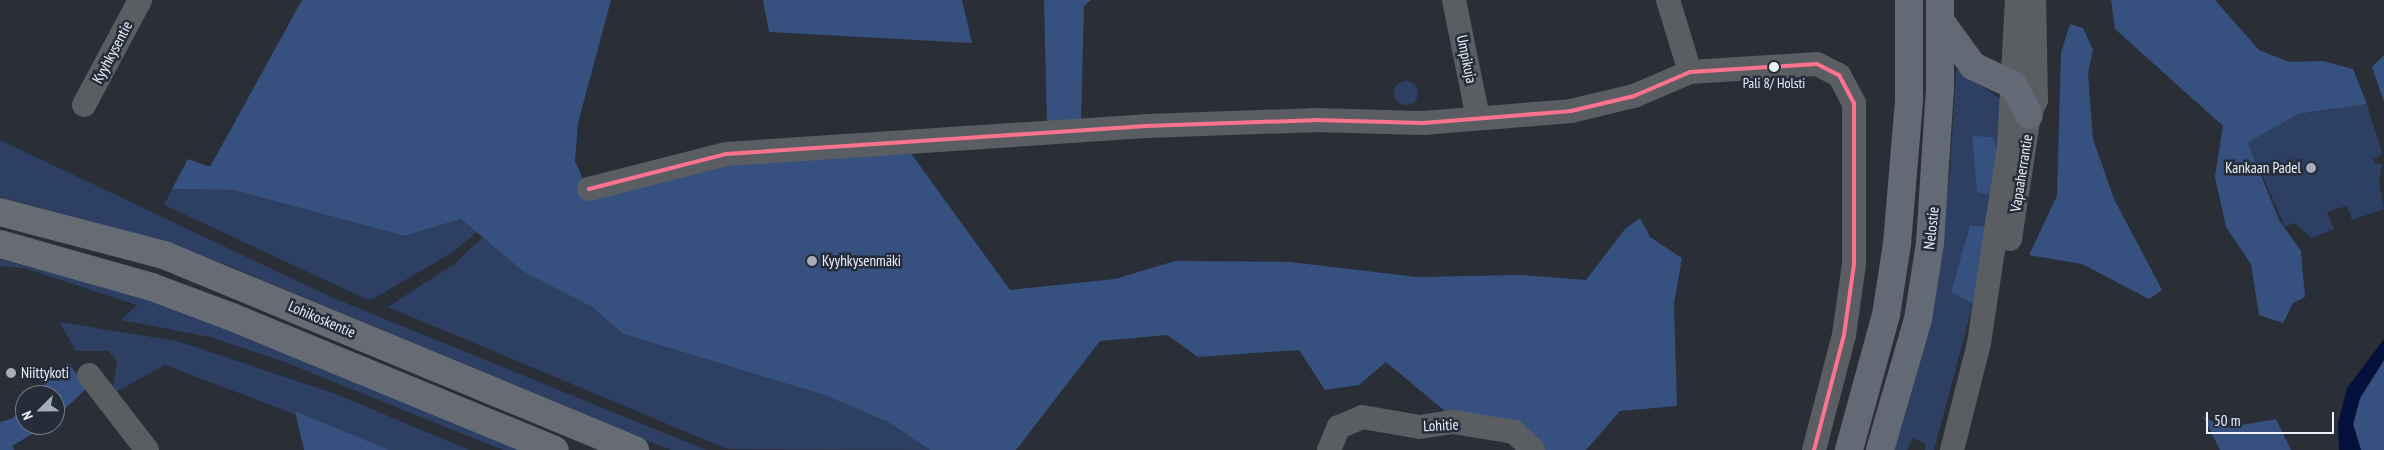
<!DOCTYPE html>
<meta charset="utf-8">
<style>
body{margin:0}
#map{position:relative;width:2384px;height:450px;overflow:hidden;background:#2a2e36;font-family:"PT Sans Narrow",sans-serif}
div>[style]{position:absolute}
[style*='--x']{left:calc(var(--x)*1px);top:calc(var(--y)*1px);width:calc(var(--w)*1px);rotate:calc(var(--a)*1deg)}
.green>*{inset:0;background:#2d3f62}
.round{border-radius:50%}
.forest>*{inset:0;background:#36517f}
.water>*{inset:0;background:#04103b}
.minor>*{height:24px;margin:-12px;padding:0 12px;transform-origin:12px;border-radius:12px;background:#5a5e63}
.major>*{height:28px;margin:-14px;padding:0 14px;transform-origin:14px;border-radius:14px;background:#666b74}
.highway>*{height:28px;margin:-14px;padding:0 14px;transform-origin:14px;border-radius:14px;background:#636a75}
.bus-1>*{height:4px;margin:-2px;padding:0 2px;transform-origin:2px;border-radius:2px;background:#fc738d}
.dots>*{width:14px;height:14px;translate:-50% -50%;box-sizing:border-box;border:2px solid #262d3a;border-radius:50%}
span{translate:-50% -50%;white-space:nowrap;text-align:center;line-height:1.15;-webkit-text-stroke:5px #262d3a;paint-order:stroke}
.bus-label{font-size:14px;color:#eef3fb}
.street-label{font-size:15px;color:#eef3fb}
.poi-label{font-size:15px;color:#eef3fb}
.right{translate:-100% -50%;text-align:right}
.left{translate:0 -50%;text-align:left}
.north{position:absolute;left:15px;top:385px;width:50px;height:50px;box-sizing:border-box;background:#262d3a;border:1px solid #767c87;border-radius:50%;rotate:247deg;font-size:14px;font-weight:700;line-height:20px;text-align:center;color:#eef3fb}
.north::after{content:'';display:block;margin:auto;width:18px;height:22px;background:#a9aeb6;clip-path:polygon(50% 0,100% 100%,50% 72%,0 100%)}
.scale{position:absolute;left:2206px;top:412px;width:128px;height:22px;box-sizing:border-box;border:2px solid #eef3fb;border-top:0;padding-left:6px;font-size:15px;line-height:18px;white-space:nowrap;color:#eef3fb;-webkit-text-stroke:4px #262d3a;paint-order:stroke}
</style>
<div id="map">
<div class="green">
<div style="clip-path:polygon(1956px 69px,2005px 102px,1989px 226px,1959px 266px,1951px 292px,1973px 304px,1934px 450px,1925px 450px,1925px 444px,1913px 438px,1907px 450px,1894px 450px,1931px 318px,1950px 173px)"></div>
<div class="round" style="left:1394px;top:81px;width:24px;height:24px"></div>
<div style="clip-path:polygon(2367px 104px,2381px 149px,2381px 155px,2374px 159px,2376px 164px,2382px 163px,2379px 182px,2384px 209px,2352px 220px,2347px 206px,2332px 210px,2327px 213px,2334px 229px,2312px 238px,2294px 223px,2285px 227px,2248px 143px,2298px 114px)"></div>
<div style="clip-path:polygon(0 140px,331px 297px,706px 450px,671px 450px,625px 432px,222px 263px,130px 232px,0 197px)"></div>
<div style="clip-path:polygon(172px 189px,234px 190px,404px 236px,461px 219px,477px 232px,453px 252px,373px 299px,366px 299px,164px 205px)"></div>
<div style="clip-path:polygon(483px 237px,524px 272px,592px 307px,623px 334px,824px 395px,888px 422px,930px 450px,727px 449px,388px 307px,454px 264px)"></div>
<div style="clip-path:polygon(0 259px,145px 299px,213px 323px,519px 450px,503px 450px,287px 363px,210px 337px,121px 320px,137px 305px,24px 268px,0 266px)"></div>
<div style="clip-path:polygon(59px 322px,177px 341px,336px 394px,469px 450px,389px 450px,165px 365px,112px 394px,117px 361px,108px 351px,76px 351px)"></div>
</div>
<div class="forest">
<div style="clip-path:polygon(302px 0,611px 0,578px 123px,575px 161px,590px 195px,729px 161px,907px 148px,1010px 290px,1115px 279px,1175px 261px,1290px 262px,1417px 277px,1521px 275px,1586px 280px,1625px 229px,1640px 218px,1650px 237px,1682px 258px,1674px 304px,1677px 406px,1620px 411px,1586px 450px,1542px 450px,1510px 425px,1445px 411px,1386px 362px,1359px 385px,1325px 390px,1299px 350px,1198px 357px,1167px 335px,1100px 341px,1016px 450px,930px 450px,888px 422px,824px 395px,623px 334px,592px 307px,524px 272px,461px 219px,404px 236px,234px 190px,172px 189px,188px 159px,210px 167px)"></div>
<div style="clip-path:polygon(763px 0,962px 0,972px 43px,769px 32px)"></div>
<div style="clip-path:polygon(1044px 0,1091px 0,1084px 6px,1081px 122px,1047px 124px)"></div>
<div style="clip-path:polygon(2111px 0,2215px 0,2259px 50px,2289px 62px,2323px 61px,2353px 69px,2367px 104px,2298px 114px,2248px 143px,2279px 220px,2301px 251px,2305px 297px,2293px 303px,2283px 323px,2259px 315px,2251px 264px,2226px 227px,2215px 177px,2223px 126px,2115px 29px)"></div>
<div style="clip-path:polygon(2070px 24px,2083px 28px,2093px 50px,2088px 73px,2093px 139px,2114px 199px,2162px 290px,2149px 299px,2082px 264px,2029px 255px,2057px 196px,2061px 53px)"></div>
<div style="clip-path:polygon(2384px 55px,2384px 102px,2372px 67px)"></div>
<div style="clip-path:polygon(1972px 136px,1992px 137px,2000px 156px,1992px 195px,1977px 192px)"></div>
<div style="clip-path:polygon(1970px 226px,1989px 226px,1973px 304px,1951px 292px)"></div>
<div style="clip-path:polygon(2384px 360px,2384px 450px,2361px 450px,2353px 425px,2360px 398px)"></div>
<div style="clip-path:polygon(68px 363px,87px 388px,55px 418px,55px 395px,32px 395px)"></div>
<div style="clip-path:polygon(25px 403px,25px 425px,47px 425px,12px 446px,14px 450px,0 450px,0 422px,13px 418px)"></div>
<div style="clip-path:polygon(295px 411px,389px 450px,304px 450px)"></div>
<div style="clip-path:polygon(2203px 416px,2224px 428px,2276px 419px,2291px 450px,2220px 450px)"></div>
</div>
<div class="water">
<div style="clip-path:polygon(2384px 339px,2384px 360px,2360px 398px,2353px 424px,2361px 450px,2339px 450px,2338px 424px,2347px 388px)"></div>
</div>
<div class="minor">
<div style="--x:1454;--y:0;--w:120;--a:78.5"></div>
<div style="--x:1668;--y:0;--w:75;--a:73"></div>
<div style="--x:84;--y:105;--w:119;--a:-61.9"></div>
<div style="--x:589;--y:189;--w:141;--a:-14.3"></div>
<div style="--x:726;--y:154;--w:421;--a:-3.8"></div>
<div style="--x:1146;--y:126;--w:168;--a:-2"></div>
<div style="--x:1314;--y:120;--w:109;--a:1.6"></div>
<div style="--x:1423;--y:123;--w:148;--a:-4.6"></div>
<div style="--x:1571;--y:111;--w:65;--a:-13.4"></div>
<div style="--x:1634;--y:96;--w:61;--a:-23.2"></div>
<div style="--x:1690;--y:72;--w:127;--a:-3.6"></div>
<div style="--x:1817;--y:64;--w:25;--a:27"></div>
<div style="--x:1839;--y:75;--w:32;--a:62"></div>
<div style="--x:1854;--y:103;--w:161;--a:90"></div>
<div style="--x:1854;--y:264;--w:72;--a:98"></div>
<div style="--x:1844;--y:335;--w:119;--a:104.6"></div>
<div style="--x:2010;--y:239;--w:125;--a:-81.3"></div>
<div style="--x:2029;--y:115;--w:17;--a:-65"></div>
<div style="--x:2036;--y:100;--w:100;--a:-91.1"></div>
<div style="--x:89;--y:375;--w:95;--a:52.3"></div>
<div style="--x:1329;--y:450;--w:25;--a:-67"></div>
<div style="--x:1339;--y:427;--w:25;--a:-23"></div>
<div style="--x:1362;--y:417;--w:59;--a:9.8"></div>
<div style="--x:1420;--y:427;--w:33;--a:-9"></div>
<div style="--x:1453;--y:422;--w:62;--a:9.3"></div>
<div style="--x:1514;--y:432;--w:26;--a:43"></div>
<div style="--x:1952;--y:450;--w:110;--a:-75.8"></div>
<div style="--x:1979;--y:343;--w:126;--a:-81.4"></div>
<div style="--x:1998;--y:218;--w:72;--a:-81.2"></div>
<div style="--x:2009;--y:147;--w:147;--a:-86.9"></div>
</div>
<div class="major">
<div style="--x:0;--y:212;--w:170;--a:14.7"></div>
<div style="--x:164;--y:255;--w:510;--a:22.49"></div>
<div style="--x:0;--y:244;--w:158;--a:15.8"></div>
<div style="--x:152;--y:287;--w:85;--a:20.6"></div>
<div style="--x:232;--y:317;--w:349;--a:22.4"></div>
</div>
<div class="highway">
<div style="--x:1941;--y:22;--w:54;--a:54"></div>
<div style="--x:1973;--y:66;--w:44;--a:25.4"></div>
<div style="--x:2013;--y:85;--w:34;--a:62"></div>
<div style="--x:1849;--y:450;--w:140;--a:-74.7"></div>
<div style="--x:1886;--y:315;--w:72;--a:-81.2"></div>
<div style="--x:1897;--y:244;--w:144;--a:-85.2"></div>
<div style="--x:1909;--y:101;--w:101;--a:-90"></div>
<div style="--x:1880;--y:450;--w:136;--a:-73.8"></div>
<div style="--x:1918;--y:319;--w:77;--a:-81"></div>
<div style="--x:1930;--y:243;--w:153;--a:-86.3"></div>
<div style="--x:1940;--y:90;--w:90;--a:-90"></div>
</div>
<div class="bus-1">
<div style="--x:589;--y:189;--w:141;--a:-14.3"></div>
<div style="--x:726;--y:154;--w:421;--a:-3.8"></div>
<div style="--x:1146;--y:126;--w:168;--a:-2"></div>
<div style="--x:1314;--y:120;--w:109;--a:1.6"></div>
<div style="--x:1423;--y:123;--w:148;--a:-4.6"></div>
<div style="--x:1571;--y:111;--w:65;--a:-13.4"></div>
<div style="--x:1634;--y:96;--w:61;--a:-23.2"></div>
<div style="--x:1690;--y:72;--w:127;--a:-3.6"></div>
<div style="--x:1817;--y:64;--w:25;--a:27"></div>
<div style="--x:1839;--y:75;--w:32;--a:62"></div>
<div style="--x:1854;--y:103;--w:161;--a:90"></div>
<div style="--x:1854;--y:264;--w:72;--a:98"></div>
<div style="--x:1844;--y:335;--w:119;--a:104.6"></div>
</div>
<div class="dots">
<div style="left:1774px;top:67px;background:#eef3fb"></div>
<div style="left:2311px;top:168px;background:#a9aeb6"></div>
<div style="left:812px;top:261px;background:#a9aeb6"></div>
<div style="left:11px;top:373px;background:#a9aeb6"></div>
</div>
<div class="bus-label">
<span style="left:1774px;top:83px">Pali 8/ Holsti</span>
</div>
<div class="street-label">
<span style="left:112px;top:52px;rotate:-62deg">Kyyhkysentie</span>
<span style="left:1467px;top:59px;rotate:78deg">Umpikuja</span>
<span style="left:2021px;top:173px;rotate:-81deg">Vapaaherrantie</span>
<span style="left:1931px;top:228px;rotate:-84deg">Nelostie</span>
<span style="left:322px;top:319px;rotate:23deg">Lohikoskentie</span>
<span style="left:1441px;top:425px;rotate:-3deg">Lohitie</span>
</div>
<div class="poi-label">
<span class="right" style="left:2301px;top:168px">Kankaan Padel</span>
<span class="left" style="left:822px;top:261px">Kyyhkysenmäki</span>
<span class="left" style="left:21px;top:373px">Niittykoti</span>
</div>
<div class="north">N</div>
<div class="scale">50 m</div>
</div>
